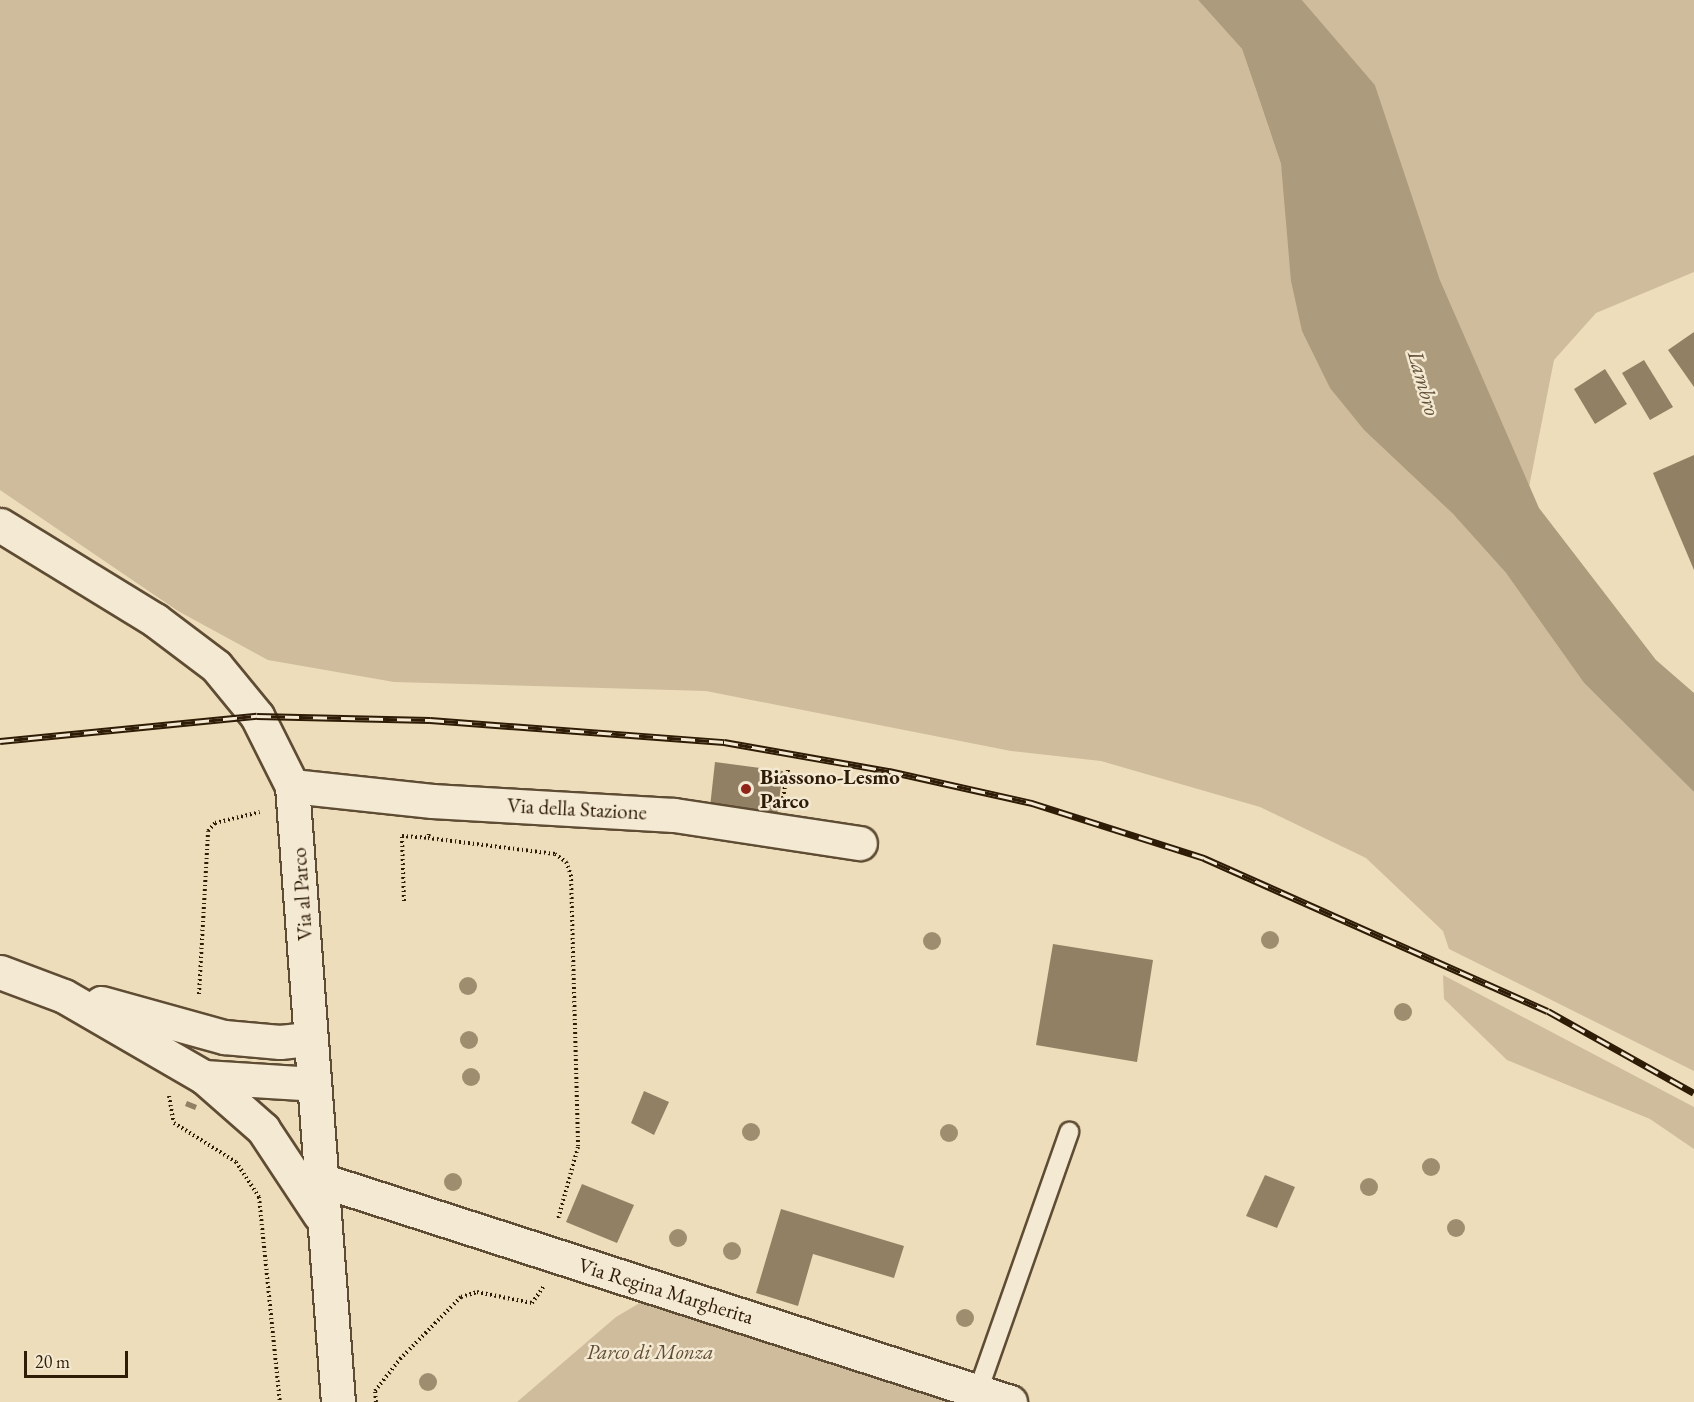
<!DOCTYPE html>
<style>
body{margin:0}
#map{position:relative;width:1694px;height:1402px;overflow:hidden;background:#eeddba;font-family:"EB Garamond",serif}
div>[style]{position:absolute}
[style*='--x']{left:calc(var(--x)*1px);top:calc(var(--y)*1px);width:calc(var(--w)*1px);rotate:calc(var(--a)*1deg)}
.green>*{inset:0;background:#cebc9c}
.water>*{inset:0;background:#ad9b7d}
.building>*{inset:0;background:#928064}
.path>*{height:4px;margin-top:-2px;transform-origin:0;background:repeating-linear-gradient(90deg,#2f1c07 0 1.5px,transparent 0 4.5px)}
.roads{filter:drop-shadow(2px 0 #5f4c34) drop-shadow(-2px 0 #5f4c34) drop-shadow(0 2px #5f4c34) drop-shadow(0 -2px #5f4c34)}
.service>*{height:18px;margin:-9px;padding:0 9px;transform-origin:9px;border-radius:9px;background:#f4e9d2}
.minor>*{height:33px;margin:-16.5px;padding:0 16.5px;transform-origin:16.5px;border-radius:16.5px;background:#f4e9d2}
.tertiary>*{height:33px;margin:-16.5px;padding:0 16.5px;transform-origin:16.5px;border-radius:16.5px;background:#f4e9d2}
.rail>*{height:7px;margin-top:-3.5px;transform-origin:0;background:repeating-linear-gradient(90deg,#f4e9d2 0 14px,#2f1c07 0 28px);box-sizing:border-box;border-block:2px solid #2f1c07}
.trees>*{width:18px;height:18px;margin:-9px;border-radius:50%;background:#9f8d70}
.dots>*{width:16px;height:16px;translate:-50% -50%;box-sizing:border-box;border:3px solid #f4e9d2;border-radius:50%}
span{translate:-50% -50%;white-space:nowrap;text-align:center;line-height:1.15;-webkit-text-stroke:5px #f4e9d2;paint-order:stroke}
.poi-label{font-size:21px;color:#2f1c07;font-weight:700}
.left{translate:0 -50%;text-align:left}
.street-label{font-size:21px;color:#2f1c07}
.park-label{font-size:21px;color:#5f4c34;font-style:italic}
.water-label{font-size:22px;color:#614f36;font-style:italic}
.scale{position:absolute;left:24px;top:1351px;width:104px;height:27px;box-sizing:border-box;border:3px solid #2f1c07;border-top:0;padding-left:8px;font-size:18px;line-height:21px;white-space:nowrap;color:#2f1c07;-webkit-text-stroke:4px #f4e9d2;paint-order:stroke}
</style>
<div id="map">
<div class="green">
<div style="clip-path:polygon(0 0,1198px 0,1242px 49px,1281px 164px,1290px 222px,1365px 431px,1453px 514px,1506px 573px,1584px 683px,1694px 792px,1694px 1071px,1449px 949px,1443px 931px,1366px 858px,1260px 807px,1101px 761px,1011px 751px,706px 691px,394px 682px,268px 660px,178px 611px,0 490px)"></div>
<div style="clip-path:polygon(1302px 0,1694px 0,1694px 272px,1596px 313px,1554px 360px,1529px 487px,1440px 280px,1375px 85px)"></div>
<div style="clip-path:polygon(1443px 975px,1694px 1107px,1694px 1149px,1650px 1119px,1507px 1060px,1444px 999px)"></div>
<div style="clip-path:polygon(643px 1301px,963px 1402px,517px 1402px,616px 1317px)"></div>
</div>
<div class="water">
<div style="clip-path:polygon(1198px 0,1302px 0,1375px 85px,1440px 280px,1539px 508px,1656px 660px,1694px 693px,1694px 792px,1584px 683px,1506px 573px,1453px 514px,1365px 431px,1330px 388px,1302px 331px,1291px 281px,1281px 164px,1256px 90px,1242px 49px)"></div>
</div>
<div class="building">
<div style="clip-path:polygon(1694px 332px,1694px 387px,1668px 350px)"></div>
<div style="clip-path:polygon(1644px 360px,1673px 407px,1650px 420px,1622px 373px)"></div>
<div style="clip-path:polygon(1605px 369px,1627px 404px,1595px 424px,1574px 389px)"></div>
<div style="clip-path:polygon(1694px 455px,1694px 570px,1653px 473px)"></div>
<div style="clip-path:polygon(715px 762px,783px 771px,777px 816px,710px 807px)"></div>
<div style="clip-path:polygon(1053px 944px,1153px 960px,1137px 1062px,1036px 1045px)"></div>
<div style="clip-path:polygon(644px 1091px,669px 1102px,654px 1135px,631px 1123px)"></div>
<div style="clip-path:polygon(187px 1101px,197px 1105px,195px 1110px,185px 1106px)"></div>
<div style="clip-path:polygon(1265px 1175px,1295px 1187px,1277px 1228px,1246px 1216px)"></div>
<div style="clip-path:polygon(582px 1184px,634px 1205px,617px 1243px,566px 1222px)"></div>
<div style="clip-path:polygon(781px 1209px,904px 1246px,894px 1278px,813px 1254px,798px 1306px,756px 1293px)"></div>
</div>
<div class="path">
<div style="--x:783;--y:798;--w:29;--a:-80"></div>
<div style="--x:429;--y:834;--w:4;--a:104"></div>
<div style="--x:428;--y:838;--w:128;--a:7.2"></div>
<div style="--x:555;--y:854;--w:14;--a:36"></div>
<div style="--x:566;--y:862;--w:14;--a:69"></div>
<div style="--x:571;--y:875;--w:272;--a:88.5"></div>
<div style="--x:578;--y:1147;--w:75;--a:105.5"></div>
<div style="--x:404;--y:901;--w:65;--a:-91.8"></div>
<div style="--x:402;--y:836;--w:26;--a:4"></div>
<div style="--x:199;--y:994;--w:163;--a:-86.8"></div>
<div style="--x:208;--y:831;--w:11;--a:-49"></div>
<div style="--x:215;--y:823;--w:46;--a:-13.7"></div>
<div style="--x:169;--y:1096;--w:27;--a:80"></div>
<div style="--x:174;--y:1123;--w:73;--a:32.2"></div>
<div style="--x:236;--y:1162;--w:42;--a:56.7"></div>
<div style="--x:259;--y:1197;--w:206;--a:84.2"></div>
<div style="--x:376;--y:1402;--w:11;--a:-95"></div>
<div style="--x:375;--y:1391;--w:41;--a:-52"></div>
<div style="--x:400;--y:1359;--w:87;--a:-45.5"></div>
<div style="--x:461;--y:1297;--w:17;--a:-17"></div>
<div style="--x:477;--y:1292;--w:56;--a:11.3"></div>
<div style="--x:532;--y:1303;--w:21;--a:-55"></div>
</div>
<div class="roads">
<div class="service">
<div style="--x:978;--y:1391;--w:275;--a:-70.6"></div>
</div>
<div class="minor">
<div style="--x:292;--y:786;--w:141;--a:6.1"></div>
<div style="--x:432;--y:801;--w:242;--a:3.3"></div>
<div style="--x:674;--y:815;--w:188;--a:8.6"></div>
<div style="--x:321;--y:1180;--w:724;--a:17.86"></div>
</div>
<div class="tertiary">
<div style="--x:0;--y:525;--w:182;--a:31.5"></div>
<div style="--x:155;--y:620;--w:76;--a:37"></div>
<div style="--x:216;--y:666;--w:65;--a:50.6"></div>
<div style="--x:257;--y:716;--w:78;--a:63.4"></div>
<div style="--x:292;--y:786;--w:618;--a:85.73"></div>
<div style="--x:0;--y:972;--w:68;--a:20.6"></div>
<div style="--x:64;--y:996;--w:162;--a:30.1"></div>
<div style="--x:204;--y:1077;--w:79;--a:41.4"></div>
<div style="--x:263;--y:1129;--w:103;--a:56.5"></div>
<div style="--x:101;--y:1003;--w:128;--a:15.5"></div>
<div style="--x:224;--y:1037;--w:56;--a:5.1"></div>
<div style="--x:280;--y:1042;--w:31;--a:-6"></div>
<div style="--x:204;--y:1077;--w:110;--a:3.6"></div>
</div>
</div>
<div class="rail">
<div style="--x:0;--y:741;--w:258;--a:-5.6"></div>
<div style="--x:257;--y:716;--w:173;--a:1.3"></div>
<div style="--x:430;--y:720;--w:295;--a:4.3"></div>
<div style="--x:724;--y:742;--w:168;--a:10"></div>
<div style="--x:889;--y:771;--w:147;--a:12.6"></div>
<div style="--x:1032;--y:803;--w:181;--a:17.7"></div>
<div style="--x:1204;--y:858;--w:376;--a:24"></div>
<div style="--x:1548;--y:1011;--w:167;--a:29.3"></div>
</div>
<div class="trees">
<div style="left:1270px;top:940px"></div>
<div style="left:932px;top:941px"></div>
<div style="left:468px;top:986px"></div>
<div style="left:1403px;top:1012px"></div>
<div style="left:469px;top:1040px"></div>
<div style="left:471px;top:1077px"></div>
<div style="left:751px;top:1132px"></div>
<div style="left:949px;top:1133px"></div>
<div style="left:1431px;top:1167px"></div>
<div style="left:453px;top:1182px"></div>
<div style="left:1369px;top:1187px"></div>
<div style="left:1456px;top:1228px"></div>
<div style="left:678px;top:1238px"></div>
<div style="left:732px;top:1251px"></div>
<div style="left:965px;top:1318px"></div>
<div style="left:428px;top:1382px"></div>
</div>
<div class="dots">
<div style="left:746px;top:789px;background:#8f2418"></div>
</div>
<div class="poi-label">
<span class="left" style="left:760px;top:789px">Biassono-Lesmo<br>Parco</span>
</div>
<div class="street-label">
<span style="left:577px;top:809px;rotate:3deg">Via della Stazione</span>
<span style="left:302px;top:894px;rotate:-94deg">Via al Parco</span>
<span style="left:666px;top:1291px;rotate:17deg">Via Regina Margherita</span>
</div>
<div class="park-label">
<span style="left:650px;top:1352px">Parco di Monza</span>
</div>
<div class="water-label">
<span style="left:1424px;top:383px;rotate:74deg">Lambro</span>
</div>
<div class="scale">20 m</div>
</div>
